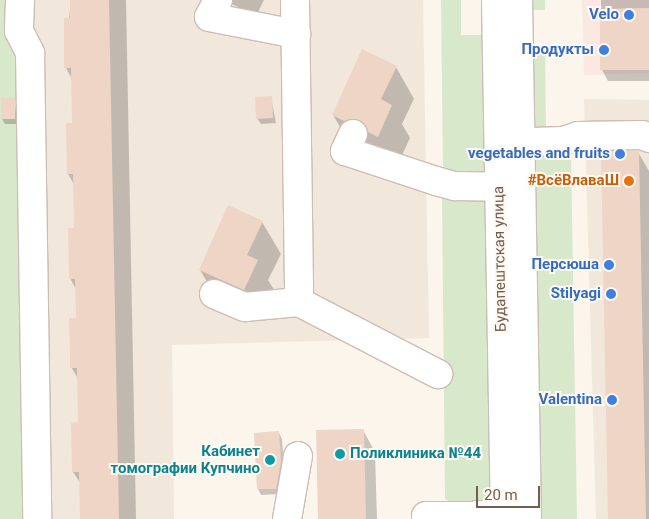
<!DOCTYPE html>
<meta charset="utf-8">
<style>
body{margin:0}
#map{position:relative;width:649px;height:519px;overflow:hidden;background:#fbf5ec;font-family:Roboto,sans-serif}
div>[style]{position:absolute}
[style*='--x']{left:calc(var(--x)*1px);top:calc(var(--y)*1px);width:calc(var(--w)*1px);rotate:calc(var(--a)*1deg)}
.residential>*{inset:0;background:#f2e7db}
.commercial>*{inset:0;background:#fae8e1}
.green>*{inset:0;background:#d7e8cb}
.shadow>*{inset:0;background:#0003}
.building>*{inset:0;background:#eed5c6}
.roads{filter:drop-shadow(1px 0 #cdbdb3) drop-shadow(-1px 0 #cdbdb3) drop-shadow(0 1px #cdbdb3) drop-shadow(0 -1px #cdbdb3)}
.minor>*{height:28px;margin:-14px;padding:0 14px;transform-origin:14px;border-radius:14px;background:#fff}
.dots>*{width:14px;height:14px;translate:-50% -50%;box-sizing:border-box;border:2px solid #fef9f3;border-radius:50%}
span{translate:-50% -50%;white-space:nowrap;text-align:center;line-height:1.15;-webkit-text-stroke:4px #fef9f3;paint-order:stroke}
.shop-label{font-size:15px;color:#366cbe;font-weight:700}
.right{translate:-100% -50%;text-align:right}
.food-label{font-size:15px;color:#c56008;font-weight:700}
.street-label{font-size:15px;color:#755d51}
.culture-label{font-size:15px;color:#0d838f;font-weight:700}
.left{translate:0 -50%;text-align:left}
.scale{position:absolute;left:476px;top:486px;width:64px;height:22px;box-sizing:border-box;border:2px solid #755d51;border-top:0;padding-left:6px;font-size:15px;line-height:18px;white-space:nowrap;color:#755d51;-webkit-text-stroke:4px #fef9f3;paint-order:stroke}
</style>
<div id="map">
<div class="residential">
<div style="clip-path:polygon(0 0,423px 0,429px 338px,172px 345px,174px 519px,0 519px)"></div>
<div style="clip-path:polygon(584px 99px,649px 100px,649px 519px,596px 519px)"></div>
</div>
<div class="commercial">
<div style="clip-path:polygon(582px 0,649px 0,649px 73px,584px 75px)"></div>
</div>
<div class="green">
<div style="clip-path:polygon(0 0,15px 0,17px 92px,17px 98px,1px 98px,1px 119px,20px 119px,28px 342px,20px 345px,20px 392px,32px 400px,25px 519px,0 519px)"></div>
<div style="clip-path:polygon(441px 0,461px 0,461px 35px,484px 35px,486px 179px,443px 174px)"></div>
<div style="clip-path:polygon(529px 0,545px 0,545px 10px,530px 10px)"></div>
<div style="clip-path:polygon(530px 45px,545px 45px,546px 131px,531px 131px)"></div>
<div style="clip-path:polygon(571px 153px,577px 519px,538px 519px,533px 158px,539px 154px)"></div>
<div style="clip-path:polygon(442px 196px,486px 196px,491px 505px,456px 505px,445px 499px)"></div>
</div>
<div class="shadow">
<div style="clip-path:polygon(71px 0,126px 0,136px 519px,81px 519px,81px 484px,73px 472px,79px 424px,79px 380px,71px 367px,77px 319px,77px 291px,70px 278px,76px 229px,75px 186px,68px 174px,67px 125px,74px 124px,73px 81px,66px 68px,65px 58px)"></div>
<div style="clip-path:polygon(224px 0,264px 0,256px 16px)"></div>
<div style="clip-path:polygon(601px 0,649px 0,649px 81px,608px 81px,602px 70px)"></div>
<div style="clip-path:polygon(396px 67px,414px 99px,402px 124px,410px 138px,396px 168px,352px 147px,333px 115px)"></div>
<div style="clip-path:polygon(271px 98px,276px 123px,261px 124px,257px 118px)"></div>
<div style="clip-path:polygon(14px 99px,18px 124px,5px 124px,2px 119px)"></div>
<div style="clip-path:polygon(638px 152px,649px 171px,649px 519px,609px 519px)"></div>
<div style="clip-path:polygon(262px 222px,281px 254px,268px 280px,276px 293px,262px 321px,219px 302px,200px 270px)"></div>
<div style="clip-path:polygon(363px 430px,375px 452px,377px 519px,319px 519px)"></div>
<div style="clip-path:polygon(279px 433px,282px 439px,284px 469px,279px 494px,261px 495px,258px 489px,255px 434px)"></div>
</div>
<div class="building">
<div style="clip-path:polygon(70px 0,109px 0,119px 519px,80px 519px,79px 472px,72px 472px,71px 423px,78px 422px,77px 368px,70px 368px,70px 353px,69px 318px,76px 318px,75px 279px,69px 279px,68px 228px,74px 228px,73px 174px,67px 174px,66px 123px,72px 123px,71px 68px,64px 68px,64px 18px,70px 18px)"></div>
<div style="clip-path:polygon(649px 8px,649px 70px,600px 70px,600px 9px)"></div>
<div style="clip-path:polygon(362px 49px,397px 66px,381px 99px,392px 105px,378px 137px,368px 132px,359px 120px,344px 121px,332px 115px)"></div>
<div style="clip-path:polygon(272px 96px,273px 118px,256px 119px,255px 97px)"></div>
<div style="clip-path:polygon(1px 98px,15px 98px,15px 119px,1px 119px)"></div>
<div style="clip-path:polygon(601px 151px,639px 151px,646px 519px,608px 519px)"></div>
<div style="clip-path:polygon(228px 205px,263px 221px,247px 255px,258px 260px,244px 290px,199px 270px)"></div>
<div style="clip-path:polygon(364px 429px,366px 519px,318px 519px,316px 430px)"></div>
<div style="clip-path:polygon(279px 431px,281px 462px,276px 489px,257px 489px,254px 433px)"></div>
</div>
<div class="roads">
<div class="minor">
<div style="--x:20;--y:0;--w:31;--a:92"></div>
<div style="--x:19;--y:31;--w:25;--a:63"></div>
<div style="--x:30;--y:53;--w:466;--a:89.1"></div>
<div style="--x:218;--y:0;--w:19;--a:118"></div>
<div style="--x:209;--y:17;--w:89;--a:11.1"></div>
<div style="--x:295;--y:0;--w:302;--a:89.2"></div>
<div style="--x:496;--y:0;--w:519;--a:89.01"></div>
<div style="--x:518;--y:0;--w:519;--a:89.01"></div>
<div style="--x:353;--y:134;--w:19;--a:115"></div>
<div style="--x:345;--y:151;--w:96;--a:18.2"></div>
<div style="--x:436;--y:181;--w:20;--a:15"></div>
<div style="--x:455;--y:186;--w:62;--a:0.9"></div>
<div style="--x:502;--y:143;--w:61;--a:-1.9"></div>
<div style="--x:563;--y:141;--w:16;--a:-18"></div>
<div style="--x:578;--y:136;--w:64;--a:-0.9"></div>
<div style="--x:642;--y:135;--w:8;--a:23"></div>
<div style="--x:214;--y:294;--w:34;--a:23"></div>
<div style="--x:245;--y:307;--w:54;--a:-5.3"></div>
<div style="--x:299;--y:302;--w:157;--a:27.4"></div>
<div style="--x:426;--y:516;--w:96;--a:-0.6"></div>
<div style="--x:287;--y:519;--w:64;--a:-80.1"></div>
</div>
</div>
<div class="dots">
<div style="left:629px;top:15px;background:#3f7fe0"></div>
<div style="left:604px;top:50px;background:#3f7fe0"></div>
<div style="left:620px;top:154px;background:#3f7fe0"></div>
<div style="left:629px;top:181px;background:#e8710a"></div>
<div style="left:609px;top:265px;background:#3f7fe0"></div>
<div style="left:611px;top:294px;background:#3f7fe0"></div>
<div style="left:612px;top:400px;background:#3f7fe0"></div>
<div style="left:340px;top:454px;background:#0f9aa8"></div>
<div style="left:270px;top:460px;background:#0f9aa8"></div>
</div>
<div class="shop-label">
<span class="right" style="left:619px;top:15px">Velo</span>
<span class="right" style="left:594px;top:50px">Продукты</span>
<span class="right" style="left:610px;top:154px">vegetables and fruits</span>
<span class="right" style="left:599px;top:265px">Персюша</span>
<span class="right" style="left:601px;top:294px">Stilyagi</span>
<span class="right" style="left:602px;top:400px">Valentina</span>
</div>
<div class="food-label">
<span class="right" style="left:619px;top:181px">#ВсёВлаваШ</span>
</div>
<div class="street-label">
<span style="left:500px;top:259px;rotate:-91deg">Будапештская улица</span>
</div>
<div class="culture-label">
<span class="right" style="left:260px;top:460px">Кабинет<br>томографии Купчино</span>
<span class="left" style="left:350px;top:454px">Поликлиника №44</span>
</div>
<div class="scale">20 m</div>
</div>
